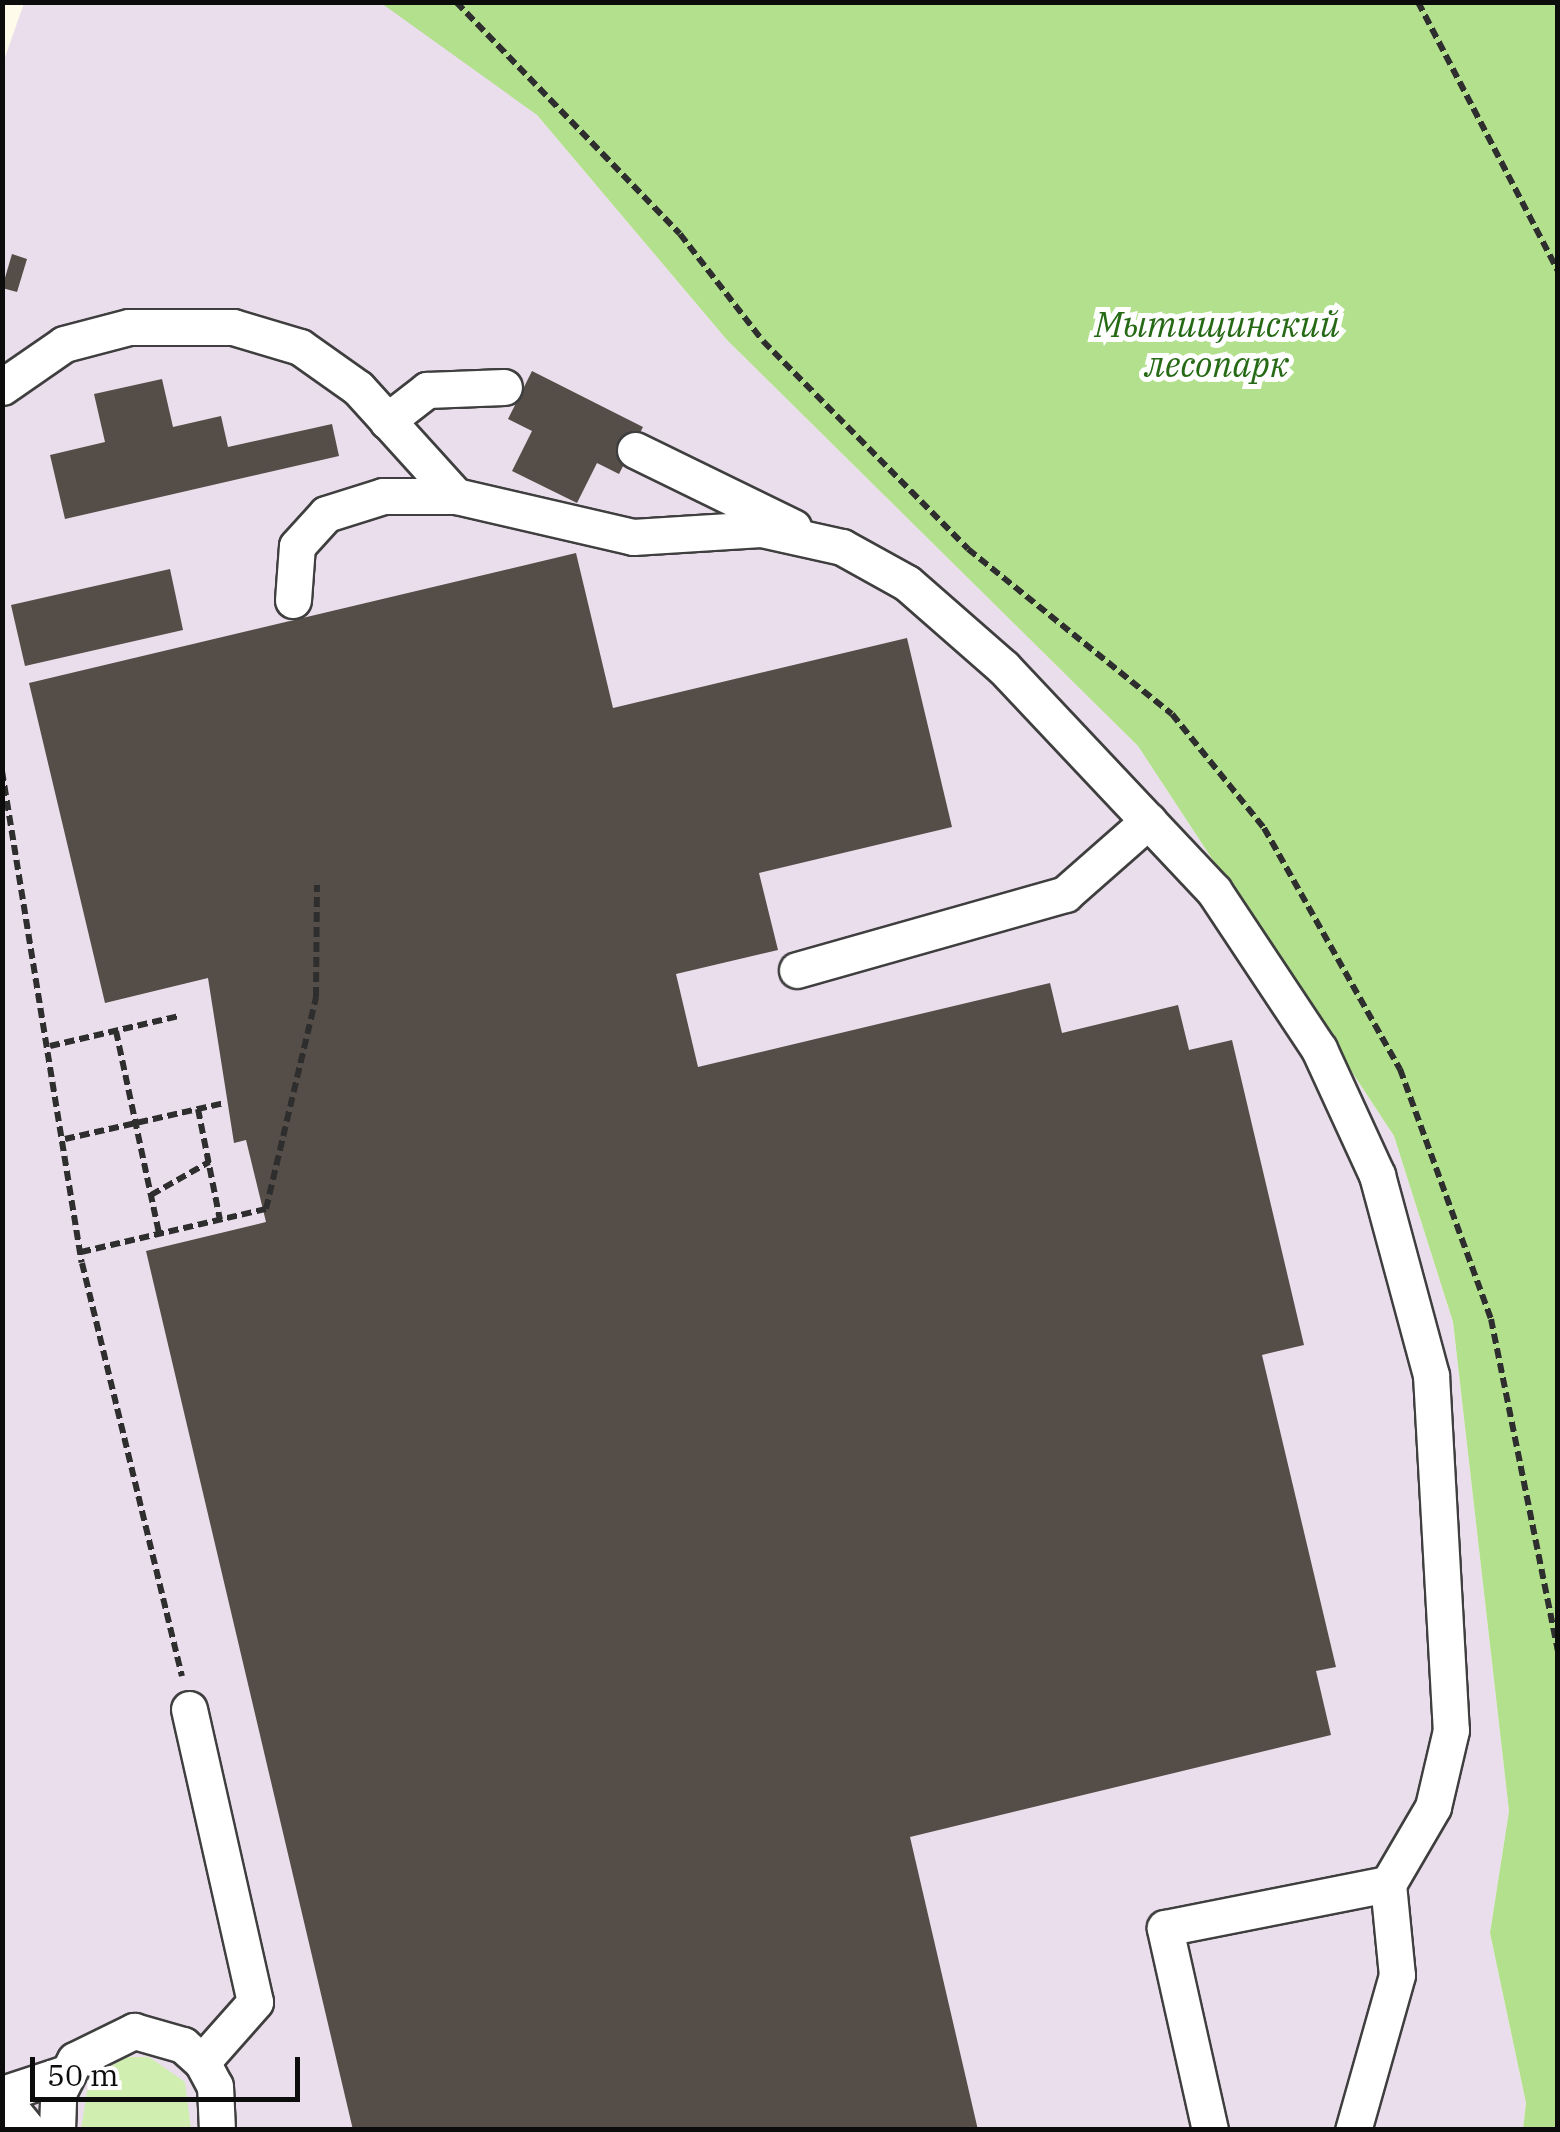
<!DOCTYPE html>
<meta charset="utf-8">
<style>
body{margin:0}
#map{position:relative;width:1560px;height:2132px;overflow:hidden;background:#fffbea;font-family:"IBM Plex Serif",serif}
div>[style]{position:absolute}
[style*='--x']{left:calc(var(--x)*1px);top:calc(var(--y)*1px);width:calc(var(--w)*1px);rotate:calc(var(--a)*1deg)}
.industrial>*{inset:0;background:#ebdeec}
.green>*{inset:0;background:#cfeeb0}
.forest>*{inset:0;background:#b2e08d}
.building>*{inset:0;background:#554d47}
.path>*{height:6px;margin-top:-3px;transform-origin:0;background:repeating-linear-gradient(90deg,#2e2e2e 0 10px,transparent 0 15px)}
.roads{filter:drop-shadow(2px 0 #3f3f3f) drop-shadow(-2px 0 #3f3f3f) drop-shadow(0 2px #3f3f3f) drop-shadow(0 -2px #3f3f3f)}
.minor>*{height:35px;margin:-17.5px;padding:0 17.5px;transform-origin:17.5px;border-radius:17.5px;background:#fff}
span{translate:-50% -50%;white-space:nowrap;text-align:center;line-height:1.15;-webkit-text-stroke:10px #fff;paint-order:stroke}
.park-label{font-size:35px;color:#276a16;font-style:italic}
.frame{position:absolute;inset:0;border:5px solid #0c0c0c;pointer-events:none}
.scale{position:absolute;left:30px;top:2057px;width:270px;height:45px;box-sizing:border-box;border:5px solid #0c0c0c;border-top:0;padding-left:12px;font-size:30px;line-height:35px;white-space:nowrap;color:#0c0c0c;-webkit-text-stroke:8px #fff;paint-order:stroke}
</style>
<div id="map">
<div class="industrial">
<div style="clip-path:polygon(24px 3px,381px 3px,411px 19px,537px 115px,727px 340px,1138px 746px,1394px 1136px,1453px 1322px,1509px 1811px,1490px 1933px,1526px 2103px,1523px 2129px,3px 2130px,3px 63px)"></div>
</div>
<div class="green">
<div style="clip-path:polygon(126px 2057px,149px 2057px,185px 2082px,191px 2129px,81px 2129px,89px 2080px)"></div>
</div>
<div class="forest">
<div style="clip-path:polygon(381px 3px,1557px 3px,1557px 2129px,1523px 2129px,1526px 2103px,1490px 1933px,1509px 1811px,1453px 1322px,1394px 1136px,1138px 746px,727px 340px,537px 115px)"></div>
</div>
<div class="building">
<div style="clip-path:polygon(12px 254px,27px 259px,17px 292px,2px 288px)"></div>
<div style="clip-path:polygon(532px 371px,643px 427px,619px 474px,597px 463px,577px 503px,512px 471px,532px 431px,508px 419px)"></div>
<div style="clip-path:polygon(162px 379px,173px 427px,221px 416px,228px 447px,332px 424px,339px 456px,65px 519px,50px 455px,105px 442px,94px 394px)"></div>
<div style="clip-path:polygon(576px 553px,613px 708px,907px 638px,952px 827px,759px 873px,778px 950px,676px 974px,698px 1067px,1050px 983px,1062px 1033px,1178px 1005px,1189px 1050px,1232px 1040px,1304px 1345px,1262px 1355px,1336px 1667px,1316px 1671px,1331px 1735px,910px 1837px,978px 2130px,353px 2130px,146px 1251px,266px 1222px,246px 1140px,234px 1143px,208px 978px,105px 1003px,29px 683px)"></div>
<div style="clip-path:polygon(170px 569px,183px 630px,25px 666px,11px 605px)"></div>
</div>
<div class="path">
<div style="--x:456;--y:2;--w:322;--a:46"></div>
<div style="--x:680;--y:234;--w:135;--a:52.2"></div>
<div style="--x:763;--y:341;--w:292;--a:45.4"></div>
<div style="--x:968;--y:549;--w:262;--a:39"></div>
<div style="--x:1172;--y:714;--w:146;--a:51.1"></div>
<div style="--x:1264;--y:828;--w:277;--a:60.6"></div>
<div style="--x:1400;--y:1069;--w:266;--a:70"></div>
<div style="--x:1491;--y:1319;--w:340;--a:78.6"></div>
<div style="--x:1418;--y:2;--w:303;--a:62.5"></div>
<div style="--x:2;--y:771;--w:498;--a:80.8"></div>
<div style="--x:82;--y:1263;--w:425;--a:76.4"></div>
<div style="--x:116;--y:1031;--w:208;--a:78"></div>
<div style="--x:50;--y:1046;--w:132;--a:-13.1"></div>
<div style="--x:198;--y:1109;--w:113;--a:78.8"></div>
<div style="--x:65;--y:1139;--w:164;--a:-12.7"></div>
<div style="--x:151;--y:1195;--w:67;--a:-29.6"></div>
<div style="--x:81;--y:1252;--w:190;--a:-13.1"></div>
<div style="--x:266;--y:1209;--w:218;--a:-76.7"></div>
<div style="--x:316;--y:997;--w:112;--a:-89.5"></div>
</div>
<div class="roads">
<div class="minor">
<div style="--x:2;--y:387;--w:75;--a:-34.7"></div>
<div style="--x:64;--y:344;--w:67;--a:-14.7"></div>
<div style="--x:129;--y:327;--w:104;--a:0"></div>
<div style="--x:233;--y:327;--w:70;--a:16.6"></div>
<div style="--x:300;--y:347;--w:71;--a:35.3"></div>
<div style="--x:358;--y:388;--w:146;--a:47.8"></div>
<div style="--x:456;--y:496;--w:182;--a:13"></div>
<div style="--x:633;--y:537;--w:128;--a:-3.6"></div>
<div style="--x:761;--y:529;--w:83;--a:12.5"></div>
<div style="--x:842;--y:547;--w:74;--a:29"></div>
<div style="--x:907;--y:583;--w:129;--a:41.2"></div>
<div style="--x:1004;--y:668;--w:306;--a:46.7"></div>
<div style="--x:1214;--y:891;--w:190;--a:56.4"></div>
<div style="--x:1319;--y:1049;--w:139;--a:65.3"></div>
<div style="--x:1377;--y:1175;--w:207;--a:74.9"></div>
<div style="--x:1431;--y:1375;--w:356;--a:86.8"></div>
<div style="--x:1451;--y:1730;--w:79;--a:103.2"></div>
<div style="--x:1433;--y:1807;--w:89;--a:120.3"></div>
<div style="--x:1388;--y:1884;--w:91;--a:84.4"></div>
<div style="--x:1397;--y:1975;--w:161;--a:105.8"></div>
<div style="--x:387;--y:421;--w:51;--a:-37.8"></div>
<div style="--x:427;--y:390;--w:77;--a:-2.2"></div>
<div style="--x:635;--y:450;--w:176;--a:26"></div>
<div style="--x:293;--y:600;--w:54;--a:-85.8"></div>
<div style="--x:297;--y:546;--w:43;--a:-47.8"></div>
<div style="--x:326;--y:514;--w:60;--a:-17.5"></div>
<div style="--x:383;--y:496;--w:73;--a:0"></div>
<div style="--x:797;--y:970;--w:279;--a:-15.8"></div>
<div style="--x:1065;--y:894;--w:111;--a:-41.3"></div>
<div style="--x:189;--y:1709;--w:300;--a:77.3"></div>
<div style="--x:255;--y:2002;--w:80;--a:131.5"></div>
<div style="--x:2;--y:2094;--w:67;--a:-18.2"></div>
<div style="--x:2;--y:2098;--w:41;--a:50.9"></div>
<div style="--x:57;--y:2130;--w:37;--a:-88"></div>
<div style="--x:58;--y:2093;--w:37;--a:-63"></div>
<div style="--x:75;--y:2060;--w:66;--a:-26.2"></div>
<div style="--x:134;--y:2031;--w:51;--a:15.9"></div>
<div style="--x:183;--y:2045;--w:25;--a:42"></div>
<div style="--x:202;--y:2062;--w:27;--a:62"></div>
<div style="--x:215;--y:2086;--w:44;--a:87.4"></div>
<div style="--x:1210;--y:2130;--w:207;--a:-102.6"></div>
<div style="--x:1165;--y:1928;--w:227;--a:-11.2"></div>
</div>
</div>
<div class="park-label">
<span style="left:1217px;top:344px">Мытищинский<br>лесопарк</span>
</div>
<div class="frame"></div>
<div class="scale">50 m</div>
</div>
